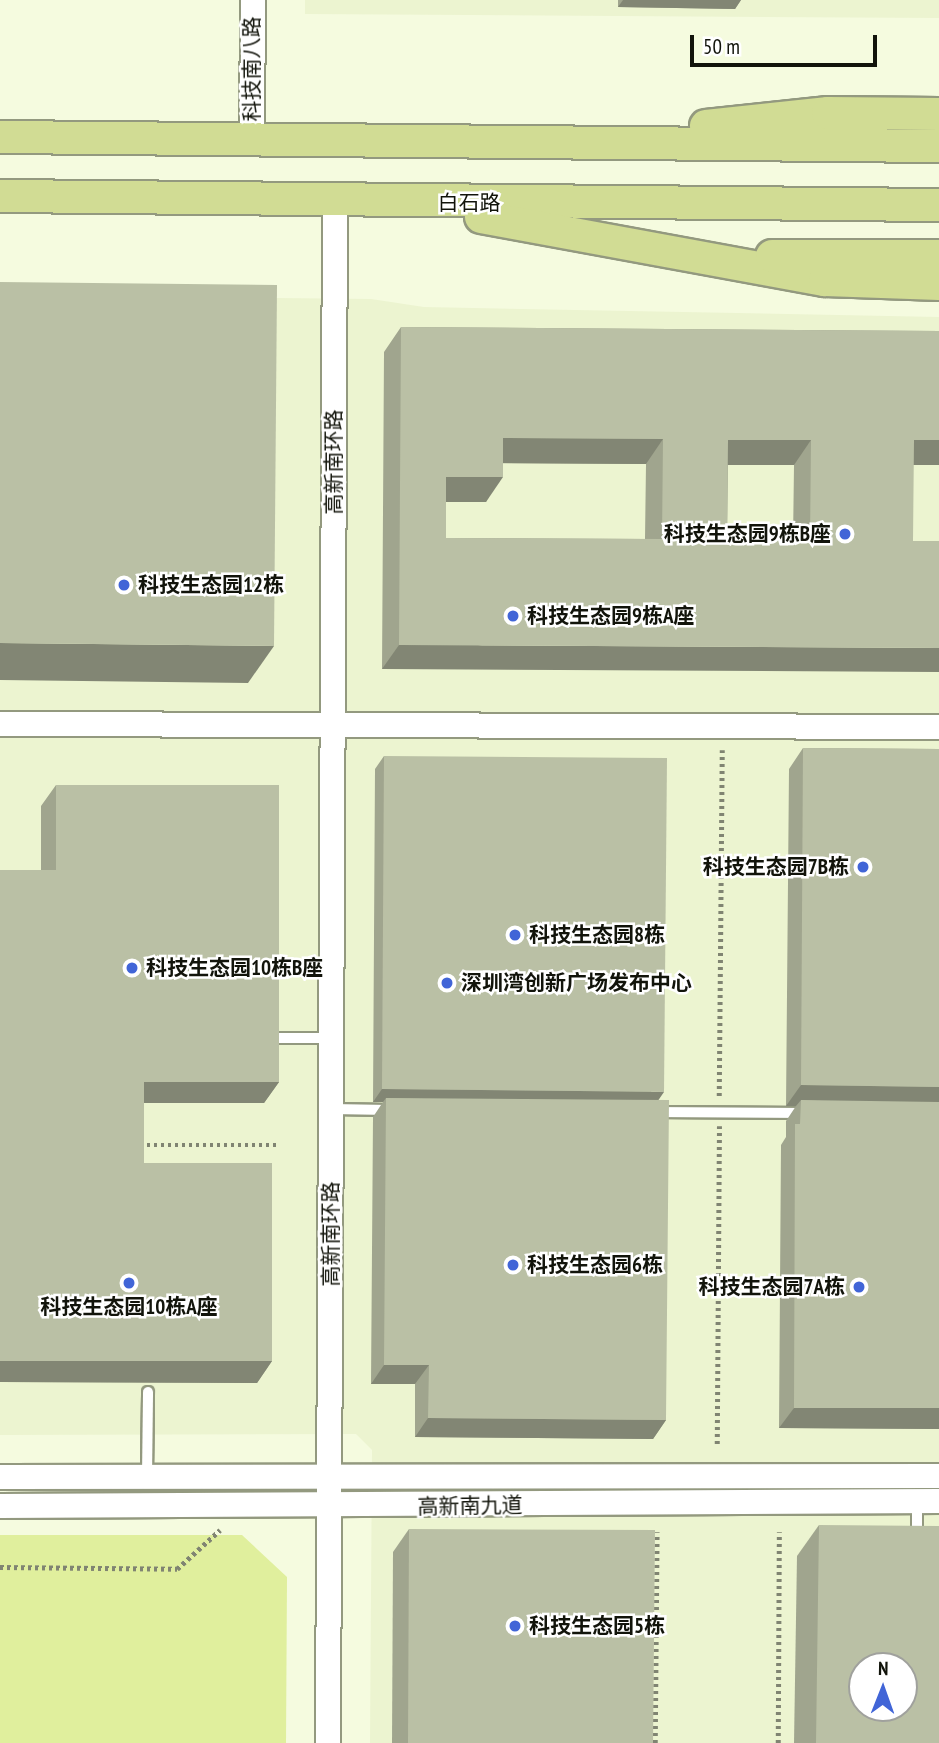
<!DOCTYPE html>
<meta charset="utf-8">
<style>
body{margin:0}
#map{position:relative;width:939px;height:1743px;overflow:hidden;background:#f5fbdf;font-family:"PT Sans Narrow","Noto Sans SC",sans-serif}
div>[style]{position:absolute}
[style*='--x']{left:calc(var(--x)*1px);top:calc(var(--y)*1px);width:calc(var(--w)*1px);rotate:calc(var(--a)*1deg)}
.built>*{inset:0;background:#ecf4d0}
.green>*{inset:0;background:#e0ef9d}
.path>*{height:4.5px;margin-top:-2.25px;transform-origin:0;background:repeating-linear-gradient(90deg,#808472 0 3.5px,transparent 0 7px)}
.roads{filter:drop-shadow(2px 0 #93997f) drop-shadow(-2px 0 #93997f) drop-shadow(0 2px #93997f) drop-shadow(0 -2px #93997f)}
.service>*{height:10px;margin:-5px;padding:0 5px;transform-origin:5px;border-radius:5px;background:#fff}
.tertiary>*{height:24px;margin:-12px;padding:0 12px;transform-origin:12px;border-radius:12px;background:#fff}
.primary>*{height:32px;margin:-16px;padding:0 16px;transform-origin:16px;border-radius:16px;background:#d1dc94}
.wall>*{inset:0;background:#a0a58e}
.shaded-wall>*{inset:0;background:#828674}
.building>*{inset:0;background:#bac0a5}
.dots>*{width:19px;height:19px;translate:-50% -50%;box-sizing:border-box;border:4px solid #fff;border-radius:50%}
span{translate:-50% -50%;white-space:nowrap;text-align:center;line-height:1.15;-webkit-text-stroke:5px #fff;paint-order:stroke}
.street-label{font-size:21px;color:#12140b}
.poi-label{font-size:21px;color:#12140b;font-weight:700}
.right{translate:-100% -50%;text-align:right}
.left{translate:0 -50%;text-align:left}
.north{position:absolute;left:848px;top:1652px;width:70px;height:70px;box-sizing:border-box;background:#fff;border:2px solid #a0a19d;border-radius:50%;rotate:1deg;font-size:19px;font-weight:700;line-height:28px;text-align:center;color:#12140b}
.north::after{content:'';display:block;margin:auto;width:24px;height:32px;background:#4165d7;clip-path:polygon(50% 0,100% 100%,50% 72%,0 100%)}
.scale{position:absolute;left:690px;top:35px;width:187px;height:32px;box-sizing:border-box;border:4px solid #12140b;border-top:0;padding-left:9px;font-size:21px;line-height:24px;white-space:nowrap;color:#12140b;-webkit-text-stroke:5px #fff;paint-order:stroke}
</style>
<div id="map">
<div class="built">
<div style="clip-path:polygon(305px 0,939px 0,939px 18px,305px 14px)"></div>
<div style="clip-path:polygon(evenodd,0 295px,371px 299px,424px 307px,939px 317px,939px 1743px,370px 1743px,372px 1450px,356px 1434px,0 1435px,0 295px,862px 1666px,904px 1666px,904px 1708px,862px 1708px,862px 1666px)"></div>
</div>
<div class="green">
<div style="clip-path:polygon(0 1535px,242px 1535px,287px 1577px,286px 1743px,0 1743px)"></div>
</div>
<div class="path">
<div style="--x:719;--y:1096;--w:346;--a:-89.5"></div>
<div style="--x:140;--y:1145;--w:139;--a:0"></div>
<div style="--x:717;--y:1444;--w:318;--a:-89.6"></div>
<div style="--x:0;--y:1567;--w:177;--a:0.6"></div>
<div style="--x:177;--y:1569;--w:58;--a:-42.2"></div>
<div style="--x:655;--y:1743;--w:211;--a:-89.5"></div>
<div style="--x:778;--y:1743;--w:211;--a:-89.7"></div>
</div>
<div class="roads">
<div class="service">
<div style="--x:271;--y:1038;--w:60;--a:0"></div>
<div style="--x:332;--y:1109;--w:57;--a:1"></div>
<div style="--x:656;--y:1112;--w:146;--a:0.4"></div>
<div style="--x:147;--y:1477;--w:85;--a:-89.3"></div>
<div style="--x:917;--y:1502;--w:37;--a:90"></div>
</div>
<div class="tertiary">
<div style="--x:252;--y:137;--w:137;--a:-89.6"></div>
<div style="--x:0;--y:724;--w:939;--a:0.18"></div>
<div style="--x:0;--y:1477;--w:939;--a:-0.06"></div>
<div style="--x:0;--y:1506;--w:939;--a:-0.31"></div>
<div style="--x:328;--y:1743;--w:1543;--a:-89.74"></div>
</div>
<div class="primary">
<div style="--x:706;--y:126;--w:123;--a:-6.1"></div>
<div style="--x:828;--y:113;--w:111;--a:0.5"></div>
<div style="--x:0;--y:137;--w:939;--a:0.55"></div>
<div style="--x:0;--y:196;--w:939;--a:0.55"></div>
<div style="--x:481;--y:217;--w:350;--a:10.4"></div>
<div style="--x:825;--y:280;--w:114;--a:2"></div>
<div style="--x:772;--y:256;--w:167;--a:0"></div>
</div>
</div>
<div class="wall">
<div style="clip-path:polygon(618px 0,741px 0,735px 9px,618px 7px)"></div>
<div style="clip-path:polygon(evenodd,401px 327px,939px 331px,939px 465px,913px 465px,913px 541px,382px 669px,384px 352px,401px 327px,503px 463px,646px 464px,645px 539px,446px 538px,446px 502px,486px 502px,503px 463px,401px 327px,728px 465px,794px 465px,793px 541px,727px 540px,728px 465px)"></div>
<div style="clip-path:polygon(803px 748px,939px 749px,939px 1429px,779px 1428px,781px 1145px,786px 1137px,786px 1121px,796px 1106px,786px 1106px,789px 769px)"></div>
<div style="clip-path:polygon(384px 756px,658px 1100px,666px 1420px,653px 1439px,415px 1437px,415px 1384px,371px 1384px,373px 1117px,383px 1102px,373px 1102px,375px 769px)"></div>
<div style="clip-path:polygon(56px 785px,279px 1082px,264px 1103px,144px 1103px,144px 1163px,272px 1361px,257px 1383px,0 1382px,41px 870px,41px 806px)"></div>
<div style="clip-path:polygon(819px 1525px,939px 1743px,794px 1743px,797px 1556px)"></div>
<div style="clip-path:polygon(409px 1529px,653px 1743px,392px 1743px,393px 1552px)"></div>
</div>
<div class="shaded-wall">
<div style="clip-path:polygon(623px 0,741px 0,735px 9px,618px 7px)"></div>
<div style="clip-path:polygon(503px 438px,663px 439px,646px 464px,486px 463px)"></div>
<div style="clip-path:polygon(728px 440px,811px 440px,794px 465px,711px 465px)"></div>
<div style="clip-path:polygon(914px 440px,939px 440px,939px 465px,896px 465px)"></div>
<div style="clip-path:polygon(446px 477px,503px 477px,486px 502px,429px 502px)"></div>
<div style="clip-path:polygon(0 643px,274px 646px,248px 683px,0 680px)"></div>
<div style="clip-path:polygon(399px 645px,939px 648px,939px 672px,382px 669px)"></div>
<div style="clip-path:polygon(144px 1082px,279px 1082px,264px 1103px,130px 1103px)"></div>
<div style="clip-path:polygon(801px 1085px,939px 1087px,939px 1108px,801px 1100px,796px 1106px,786px 1106px)"></div>
<div style="clip-path:polygon(382px 1089px,664px 1092px,655px 1105px,386px 1098px,383px 1102px,373px 1102px)"></div>
<div style="clip-path:polygon(0 1361px,272px 1361px,257px 1383px,0 1382px)"></div>
<div style="clip-path:polygon(384px 1365px,429px 1365px,415px 1384px,371px 1384px)"></div>
<div style="clip-path:polygon(794px 1408px,939px 1408px,939px 1429px,779px 1428px)"></div>
<div style="clip-path:polygon(428px 1418px,666px 1420px,653px 1439px,415px 1437px)"></div>
</div>
<div class="building">
<div style="clip-path:polygon(0 282px,277px 285px,274px 646px,0 643px)"></div>
<div style="clip-path:polygon(evenodd,401px 327px,939px 331px,939px 440px,914px 440px,913px 541px,939px 541px,939px 648px,399px 645px,401px 327px,503px 438px,663px 439px,662px 539px,446px 538px,446px 477px,503px 477px,503px 438px,401px 327px,728px 440px,811px 440px,810px 541px,727px 540px,728px 440px)"></div>
<div style="clip-path:polygon(803px 748px,939px 749px,939px 1087px,801px 1085px)"></div>
<div style="clip-path:polygon(384px 756px,667px 758px,664px 1092px,382px 1089px)"></div>
<div style="clip-path:polygon(56px 785px,279px 785px,279px 1082px,144px 1082px,144px 1163px,272px 1163px,272px 1361px,0 1361px,0 870px,56px 870px)"></div>
<div style="clip-path:polygon(386px 1098px,669px 1100px,666px 1420px,428px 1418px,429px 1365px,384px 1365px)"></div>
<div style="clip-path:polygon(801px 1100px,939px 1102px,939px 1408px,794px 1408px,795px 1124px,800px 1124px)"></div>
<div style="clip-path:polygon(evenodd,819px 1525px,939px 1526px,939px 1743px,816px 1743px,819px 1525px,862px 1666px,904px 1666px,904px 1708px,862px 1708px,862px 1666px)"></div>
<div style="clip-path:polygon(409px 1529px,655px 1530px,653px 1743px,408px 1743px)"></div>
</div>
<div class="dots">
<div style="left:845px;top:534px;background:#4165d7"></div>
<div style="left:124px;top:585px;background:#4165d7"></div>
<div style="left:513px;top:616px;background:#4165d7"></div>
<div style="left:863px;top:867px;background:#4165d7"></div>
<div style="left:515px;top:935px;background:#4165d7"></div>
<div style="left:132px;top:968px;background:#4165d7"></div>
<div style="left:447px;top:983px;background:#4165d7"></div>
<div style="left:513px;top:1265px;background:#4165d7"></div>
<div style="left:129px;top:1283px;background:#4165d7"></div>
<div style="left:859px;top:1287px;background:#4165d7"></div>
<div style="left:515px;top:1626px;background:#4165d7"></div>
</div>
<div class="street-label">
<span style="left:252px;top:69px;rotate:-90deg">科技南八路</span>
<span style="left:469px;top:203px">白石路</span>
<span style="left:334px;top:462px;rotate:-90deg">高新南环路</span>
<span style="left:331px;top:1234px;rotate:-90deg">高新南环路</span>
<span style="left:470px;top:1506px;rotate:-1deg">高新南九道</span>
</div>
<div class="poi-label">
<span class="right" style="left:831px;top:534px">科技生态园9栋B座</span>
<span class="left" style="left:138px;top:585px">科技生态园12栋</span>
<span class="left" style="left:527px;top:616px">科技生态园9栋A座</span>
<span class="right" style="left:849px;top:867px">科技生态园7B栋</span>
<span class="left" style="left:529px;top:935px">科技生态园8栋</span>
<span class="left" style="left:146px;top:968px">科技生态园10栋B座</span>
<span class="left" style="left:461px;top:983px">深圳湾创新广场发布中心</span>
<span class="left" style="left:527px;top:1265px">科技生态园6栋</span>
<span class="right" style="left:845px;top:1287px">科技生态园7A栋</span>
<span style="left:129px;top:1307px">科技生态园10栋A座</span>
<span class="left" style="left:529px;top:1626px">科技生态园5栋</span>
</div>
<div class="north">N</div>
<div class="scale">50 m</div>
</div>
